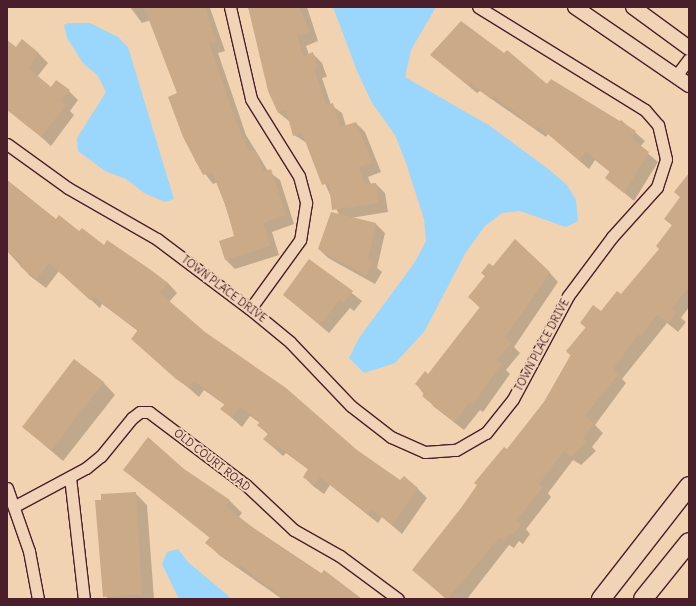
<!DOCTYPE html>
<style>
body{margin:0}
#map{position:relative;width:696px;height:606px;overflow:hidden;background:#f1d3b1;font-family:Delius,sans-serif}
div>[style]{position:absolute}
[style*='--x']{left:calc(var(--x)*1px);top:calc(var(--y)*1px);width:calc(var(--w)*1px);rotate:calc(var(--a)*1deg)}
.water>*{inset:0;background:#9bd6fc}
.shadow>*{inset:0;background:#0003}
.building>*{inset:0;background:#cbaa88}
.roads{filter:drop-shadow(1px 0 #4a1f2b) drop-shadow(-1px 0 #4a1f2b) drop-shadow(0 1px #4a1f2b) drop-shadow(0 -1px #4a1f2b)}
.minor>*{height:11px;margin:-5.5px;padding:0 5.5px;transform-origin:5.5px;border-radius:5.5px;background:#f1d4b7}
.tertiary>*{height:14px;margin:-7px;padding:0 7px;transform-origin:7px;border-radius:7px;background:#f1d4b7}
.primary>*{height:18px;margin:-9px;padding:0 9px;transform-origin:9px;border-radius:9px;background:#f1d4b7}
span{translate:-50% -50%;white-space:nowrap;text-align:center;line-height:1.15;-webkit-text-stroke:4px #f1d4b7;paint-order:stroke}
.street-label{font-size:11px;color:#4a1f2b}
.frame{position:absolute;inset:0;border:8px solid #4a1f2b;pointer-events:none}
</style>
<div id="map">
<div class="water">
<div style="clip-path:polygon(333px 7px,436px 7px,411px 50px,405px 77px,490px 126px,547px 168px,567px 185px,576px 200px,578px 221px,566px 227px,520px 211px,502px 213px,485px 226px,466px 252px,424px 332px,395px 363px,364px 373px,349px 358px,359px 338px,415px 262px,426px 241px,424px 219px,406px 163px,395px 135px,372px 103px,357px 71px)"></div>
<div style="clip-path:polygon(68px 23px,90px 23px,118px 37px,128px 47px,174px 199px,165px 202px,144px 193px,126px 179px,105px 171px,78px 151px,77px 138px,106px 92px,98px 76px,83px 63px,67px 38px,64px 25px)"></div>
<div style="clip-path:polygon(178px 549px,188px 562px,232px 599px,179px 599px,162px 564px,167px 552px)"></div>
</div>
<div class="shadow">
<div style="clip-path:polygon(130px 7px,210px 8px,225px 51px,218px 53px,246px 135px,268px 171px,280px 180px,294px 224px,272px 232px,279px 255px,235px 269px,226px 260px,235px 237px,218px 182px,213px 184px,196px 162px,169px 98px,179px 94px,151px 20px,142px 23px)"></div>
<div style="clip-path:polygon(248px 7px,307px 7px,318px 41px,306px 46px,309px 55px,313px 54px,322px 63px,327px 77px,322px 78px,331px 105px,342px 113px,346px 126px,356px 123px,365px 132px,381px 172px,368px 177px,371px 185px,376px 184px,385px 193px,388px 212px,350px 218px,376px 224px,385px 233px,377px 268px,382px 272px,375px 284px,328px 258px,319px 249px,339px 215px,307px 143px,294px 135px,290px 122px,279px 113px)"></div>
<div style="clip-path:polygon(7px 41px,16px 48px,22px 41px,39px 54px,48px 63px,37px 77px,51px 88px,69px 91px,78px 100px,70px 111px,74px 115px,51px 146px,7px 106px)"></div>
<div style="clip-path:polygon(431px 55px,547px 86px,618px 123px,621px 120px,645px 141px,640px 147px,658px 162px,634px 201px,606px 178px,610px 172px,595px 160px,589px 169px,548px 134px,546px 137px,480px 91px,477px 93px)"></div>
<div style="clip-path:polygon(689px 179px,689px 307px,681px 318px,686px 322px,678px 332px,667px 323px,622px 379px,626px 383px,595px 425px,603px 433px,592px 447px,596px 451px,581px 465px,573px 460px,548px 493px,551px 497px,526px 529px,530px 534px,523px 544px,519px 541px,514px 548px,509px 545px,467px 599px,446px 599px,413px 570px,544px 402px,586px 328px,581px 323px,601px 312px,621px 296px,660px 249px,673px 226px,665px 219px,681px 198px)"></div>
<div style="clip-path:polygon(7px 180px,56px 220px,168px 283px,177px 293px,169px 302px,204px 333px,356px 450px,401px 482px,404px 478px,418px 489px,427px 498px,402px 534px,382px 517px,378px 523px,330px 485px,324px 494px,313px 486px,304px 477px,309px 470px,286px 453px,283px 456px,264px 439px,268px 435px,260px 423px,250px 416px,242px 427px,222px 409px,225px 405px,204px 390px,199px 397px,132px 339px,138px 331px,102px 304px,100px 308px,59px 271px,46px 288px,30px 276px,7px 251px)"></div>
<div style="clip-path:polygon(309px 260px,362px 301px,354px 311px,350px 308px,329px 333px,284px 295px)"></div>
<div style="clip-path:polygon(493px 267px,549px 272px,558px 282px,514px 347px,520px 353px,506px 370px,510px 374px,483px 412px,480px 410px,464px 430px,433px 406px,416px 384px,428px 375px,480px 308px,469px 297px,486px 277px,482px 273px)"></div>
<div style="clip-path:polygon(103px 382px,115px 395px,63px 461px,23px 427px)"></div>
<div style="clip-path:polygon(125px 470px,184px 470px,230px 501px,242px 513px,238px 518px,360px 599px,282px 599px,219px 555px,207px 543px,210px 538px)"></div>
<div style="clip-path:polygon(135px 493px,147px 505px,154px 599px,107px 599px,102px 501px)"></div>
</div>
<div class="building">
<div style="clip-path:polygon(144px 7px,205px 7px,216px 42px,209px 44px,237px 124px,249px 151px,255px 149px,263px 172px,271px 169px,286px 215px,263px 223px,270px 246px,225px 260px,219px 241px,234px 236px,228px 212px,212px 172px,203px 175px,183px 137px,168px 97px,177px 93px)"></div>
<div style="clip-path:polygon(248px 7px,299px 7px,310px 32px,297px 36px,303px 56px,313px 52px,318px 68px,314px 69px,326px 105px,333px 103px,340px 127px,356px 122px,372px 163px,359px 167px,365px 184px,376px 183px,379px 203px,332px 210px,329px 183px,322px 185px,302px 133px,293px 136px,286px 110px,278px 113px,268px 91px)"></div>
<div style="clip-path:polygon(461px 21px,504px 53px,507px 50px,547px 84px,551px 79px,636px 131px,631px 138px,649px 152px,624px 193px,605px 178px,610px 171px,586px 151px,579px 160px,538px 126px,536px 129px,494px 96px,491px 99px,470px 82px,468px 85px,430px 55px)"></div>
<div style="clip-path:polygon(22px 39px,39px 53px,28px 68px,51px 87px,56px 80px,70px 90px,61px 101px,66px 105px,41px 137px,7px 110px,7px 40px,16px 47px)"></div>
<div style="clip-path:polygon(689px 173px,689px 287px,672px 308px,677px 312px,668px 323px,657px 315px,641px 336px,639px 334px,613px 369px,618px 374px,585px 416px,594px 423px,583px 438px,587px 441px,571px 457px,564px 451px,539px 484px,543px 487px,516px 520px,521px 524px,513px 535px,510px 533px,504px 540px,500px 537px,447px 599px,412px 570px,461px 508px,477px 485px,474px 483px,504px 447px,507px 449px,544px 402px,571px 356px,566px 351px,586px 327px,580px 323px,593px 305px,601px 311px,617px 291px,621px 294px,659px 249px,656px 246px,672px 225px,664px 219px,680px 197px,674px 192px)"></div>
<div style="clip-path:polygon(7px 180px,56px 219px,59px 215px,79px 231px,82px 228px,104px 245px,107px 240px,151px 270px,168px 283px,160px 293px,205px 332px,286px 388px,357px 450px,400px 480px,404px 476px,418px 488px,392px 525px,372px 509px,368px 514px,320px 477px,314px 485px,303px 477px,308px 469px,276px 445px,274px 448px,263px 439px,268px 434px,257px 425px,260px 422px,240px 407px,232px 418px,220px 409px,225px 404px,194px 381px,189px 388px,176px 379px,131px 339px,138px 330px,93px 296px,90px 300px,49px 263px,37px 279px,20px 266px,22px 263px,7px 251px)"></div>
<div style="clip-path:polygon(331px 212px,376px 223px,368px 259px,373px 262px,366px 276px,318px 249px)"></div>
<div style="clip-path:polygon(515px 239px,550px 272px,505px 338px,511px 343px,497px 360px,502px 364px,473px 404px,470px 402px,454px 422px,422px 396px,425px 392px,415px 384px,425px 371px,428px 374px,480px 307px,468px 297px,485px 276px,481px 273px,489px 263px,493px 266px)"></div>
<div style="clip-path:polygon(309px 259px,353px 291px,344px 303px,340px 299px,320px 325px,283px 295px)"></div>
<div style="clip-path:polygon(74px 359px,104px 382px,51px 450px,22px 427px)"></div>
<div style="clip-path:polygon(148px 437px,184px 469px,230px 500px,225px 506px,255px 529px,321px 574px,324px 570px,362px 599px,284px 599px,240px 565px,238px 567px,219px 554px,205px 543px,210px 537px,123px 470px)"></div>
<div style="clip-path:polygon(136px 492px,142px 594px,103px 597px,95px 500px,101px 500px,101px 494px)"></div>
</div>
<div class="roads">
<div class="minor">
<div style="--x:230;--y:7;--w:94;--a:77.1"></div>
<div style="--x:251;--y:99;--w:91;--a:58.1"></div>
<div style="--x:299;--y:176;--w:28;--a:75"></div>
<div style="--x:306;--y:203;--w:37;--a:99"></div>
<div style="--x:300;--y:240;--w:85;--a:125.9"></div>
<div style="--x:676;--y:76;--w:21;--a:-53"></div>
<div style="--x:7;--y:144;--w:75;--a:35.8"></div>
<div style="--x:68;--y:188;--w:103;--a:29.8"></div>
<div style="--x:157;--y:239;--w:116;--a:37"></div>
<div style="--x:250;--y:309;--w:52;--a:39.5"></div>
<div style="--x:290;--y:342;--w:88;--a:46.4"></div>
<div style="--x:351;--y:406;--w:51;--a:37.8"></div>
<div style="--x:391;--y:437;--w:37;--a:24"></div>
<div style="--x:425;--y:452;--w:31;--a:-4"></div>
<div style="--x:456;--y:450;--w:34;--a:-30"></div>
<div style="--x:486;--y:433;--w:43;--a:-51.5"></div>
<div style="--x:513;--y:399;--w:117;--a:-61.9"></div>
<div style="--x:568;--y:296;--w:74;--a:-53.3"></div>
<div style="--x:612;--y:237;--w:67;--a:-48"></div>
<div style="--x:657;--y:187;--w:29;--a:-72"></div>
<div style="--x:666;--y:159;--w:35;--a:-103"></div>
<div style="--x:658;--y:125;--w:20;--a:-131"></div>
<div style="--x:645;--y:110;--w:196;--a:-148.3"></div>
<div style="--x:70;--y:477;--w:123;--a:83.5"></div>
<div style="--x:7;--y:488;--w:67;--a:70.8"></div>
<div style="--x:29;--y:551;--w:49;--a:79.4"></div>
<div style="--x:15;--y:506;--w:81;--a:-28.2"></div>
<div style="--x:86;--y:468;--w:19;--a:-39"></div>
<div style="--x:101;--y:456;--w:49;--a:-50.8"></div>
<div style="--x:132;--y:418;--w:10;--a:-37"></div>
<div style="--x:140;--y:412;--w:9;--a:0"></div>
<div style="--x:149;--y:412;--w:121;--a:37"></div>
<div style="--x:246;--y:485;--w:66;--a:43.2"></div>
<div style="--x:294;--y:530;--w:53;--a:29.5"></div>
<div style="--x:340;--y:556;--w:72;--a:36.6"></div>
</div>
<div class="tertiary">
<div style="--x:575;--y:7;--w:138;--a:34.4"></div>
<div style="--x:633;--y:7;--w:69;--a:36.2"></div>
</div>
<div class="primary">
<div style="--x:601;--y:599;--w:143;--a:-52.1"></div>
<div style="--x:643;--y:599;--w:73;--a:-51.1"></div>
</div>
</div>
<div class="street-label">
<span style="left:224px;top:289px;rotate:37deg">TOWN PLACE DRIVE</span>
<span style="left:542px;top:345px;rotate:-62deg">TOWN PLACE DRIVE</span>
<span style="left:212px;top:460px;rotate:38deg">OLD COURT ROAD</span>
</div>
<div class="frame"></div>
</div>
